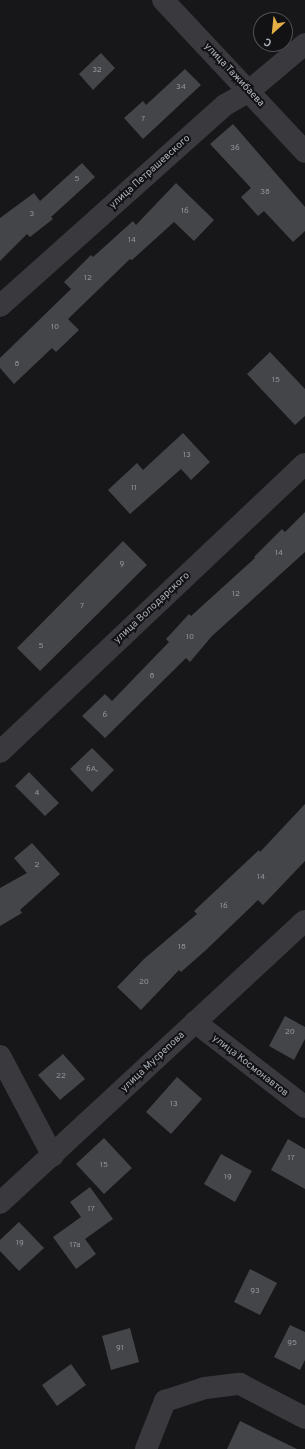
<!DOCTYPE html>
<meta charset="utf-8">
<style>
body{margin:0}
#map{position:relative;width:305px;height:1449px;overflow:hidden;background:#171719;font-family:Overpass,sans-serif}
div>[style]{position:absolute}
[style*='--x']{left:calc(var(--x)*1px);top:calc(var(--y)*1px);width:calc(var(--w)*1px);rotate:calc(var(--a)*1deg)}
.building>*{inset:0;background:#444549}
.street>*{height:22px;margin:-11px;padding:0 11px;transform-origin:11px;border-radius:11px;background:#39393e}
span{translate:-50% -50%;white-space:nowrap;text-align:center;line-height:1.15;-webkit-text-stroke:4px #121214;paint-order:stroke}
.number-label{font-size:8px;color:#90949c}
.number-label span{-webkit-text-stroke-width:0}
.street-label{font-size:10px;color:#aaafb8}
.north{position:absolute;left:253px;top:12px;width:40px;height:40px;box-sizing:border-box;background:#121214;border:1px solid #4f5156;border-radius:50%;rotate:207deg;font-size:11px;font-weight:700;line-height:16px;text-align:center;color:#aaafb8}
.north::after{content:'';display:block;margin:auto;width:14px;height:18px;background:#e4af44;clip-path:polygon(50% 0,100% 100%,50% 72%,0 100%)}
</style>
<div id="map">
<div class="building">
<div style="clip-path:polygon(101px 53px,115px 68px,93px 90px,79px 74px)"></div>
<div style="clip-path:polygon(185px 69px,201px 85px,143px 139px,124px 118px,143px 101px,146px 105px)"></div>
<div style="clip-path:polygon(233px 124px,305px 207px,305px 231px,293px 242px,264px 211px,258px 216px,241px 197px,251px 188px,210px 144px)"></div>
<div style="clip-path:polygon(82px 163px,95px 177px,51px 217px,53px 219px,30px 237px,27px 234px,0 261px,0 218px,34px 193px,40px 201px)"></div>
<div style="clip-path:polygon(176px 183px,214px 220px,194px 241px,174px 222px,132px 260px,130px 259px,68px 319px,79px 330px,56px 352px,52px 348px,14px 384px,0 368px,0 358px,71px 289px,64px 282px,91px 255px,93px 257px,133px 221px,136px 225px)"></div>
<div style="clip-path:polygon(270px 352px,305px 389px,305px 416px,295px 425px,247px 374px)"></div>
<div style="clip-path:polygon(183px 433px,210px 462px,191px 480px,181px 469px,130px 514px,108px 490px,137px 463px,143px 470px)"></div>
<div style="clip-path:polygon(305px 512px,305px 552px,212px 636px,190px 662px,186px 658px,105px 738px,82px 716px,105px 694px,112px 701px,169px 642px,166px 639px,189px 614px,191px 616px,255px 558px,254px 557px,282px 529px,285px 532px)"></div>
<div style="clip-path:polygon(123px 541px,147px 565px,40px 671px,17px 648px)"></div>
<div style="clip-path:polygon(92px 748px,114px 770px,92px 792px,70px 769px)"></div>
<div style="clip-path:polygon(29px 772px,59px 803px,45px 816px,15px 786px)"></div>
<div style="clip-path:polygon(305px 804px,305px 861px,263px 905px,258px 900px,206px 950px,181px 972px,179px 970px,141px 1010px,117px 987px,144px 959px,197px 914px,194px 911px,259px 850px,260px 852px)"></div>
<div style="clip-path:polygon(32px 843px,60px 874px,20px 910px,22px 913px,0 926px,0 888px,27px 873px,14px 858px)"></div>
<div style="clip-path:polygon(285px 1016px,305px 1027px,305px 1039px,294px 1060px,269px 1046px)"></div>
<div style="clip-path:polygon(63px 1054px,85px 1079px,60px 1100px,38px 1075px)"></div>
<div style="clip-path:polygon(177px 1077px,202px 1099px,171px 1134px,146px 1112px)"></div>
<div style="clip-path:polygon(104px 1138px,132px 1168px,104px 1194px,76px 1164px)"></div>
<div style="clip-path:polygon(288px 1139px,305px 1149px,305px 1189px,271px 1170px)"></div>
<div style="clip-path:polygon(221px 1154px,252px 1171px,235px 1202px,204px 1184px)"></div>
<div style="clip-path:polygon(90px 1187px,113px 1219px,85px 1239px,96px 1254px,76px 1269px,53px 1237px,81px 1217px,70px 1202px)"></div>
<div style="clip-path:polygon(19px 1222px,44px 1248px,19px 1271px,0 1251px,0 1240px)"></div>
<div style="clip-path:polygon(250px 1269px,277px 1283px,260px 1315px,234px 1302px)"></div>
<div style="clip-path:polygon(290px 1325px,305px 1332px,305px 1360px,300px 1370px,274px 1357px)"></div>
<div style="clip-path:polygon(130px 1328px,139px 1362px,111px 1370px,102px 1336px)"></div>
<div style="clip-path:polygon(71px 1364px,86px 1385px,57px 1406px,42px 1385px)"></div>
<div style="clip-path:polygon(240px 1421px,297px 1449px,227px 1449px)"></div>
</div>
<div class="street">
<div style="--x:163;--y:0;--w:208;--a:46.9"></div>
<div style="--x:0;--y:306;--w:302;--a:-41.8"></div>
<div style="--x:225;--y:105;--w:28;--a:-30"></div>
<div style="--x:249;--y:91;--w:73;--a:-40"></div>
<div style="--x:0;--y:752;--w:419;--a:-43.4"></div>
<div style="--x:195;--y:1022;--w:139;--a:37.7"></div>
<div style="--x:0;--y:1056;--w:113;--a:62.1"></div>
<div style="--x:0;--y:1203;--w:415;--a:-42.8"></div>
<div style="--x:146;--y:1449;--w:52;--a:-68.4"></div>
<div style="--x:165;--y:1401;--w:42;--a:-18"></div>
<div style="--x:205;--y:1388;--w:35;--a:-7"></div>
<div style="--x:240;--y:1384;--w:73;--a:27.6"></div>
</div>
<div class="number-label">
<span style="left:97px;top:71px">32</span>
<span style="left:181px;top:88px">34</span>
<span style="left:143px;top:120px">7</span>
<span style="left:235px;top:149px">36</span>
<span style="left:77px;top:180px">5</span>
<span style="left:265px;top:193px">38</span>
<span style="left:185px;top:212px">16</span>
<span style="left:32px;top:215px">3</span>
<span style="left:132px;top:241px">14</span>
<span style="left:88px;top:279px">12</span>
<span style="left:55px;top:328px">10</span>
<span style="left:17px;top:365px">8</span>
<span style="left:276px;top:381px">15</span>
<span style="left:187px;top:456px">13</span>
<span style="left:134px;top:489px">11</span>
<span style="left:279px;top:554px">14</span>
<span style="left:122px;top:565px">9</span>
<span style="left:236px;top:595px">12</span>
<span style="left:82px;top:607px">7</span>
<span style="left:190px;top:638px">10</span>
<span style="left:41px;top:647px">5</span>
<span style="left:152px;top:677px">8</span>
<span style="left:105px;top:716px">6</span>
<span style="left:92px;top:770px">6А,</span>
<span style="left:37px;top:794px">4</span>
<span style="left:37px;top:866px">2</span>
<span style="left:261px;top:878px">14</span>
<span style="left:224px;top:907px">16</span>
<span style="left:182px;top:948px">18</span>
<span style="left:144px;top:983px">20</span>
<span style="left:290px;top:1033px">20</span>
<span style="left:61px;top:1077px">22</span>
<span style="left:174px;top:1105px">13</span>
<span style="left:291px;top:1159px">17</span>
<span style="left:104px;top:1166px">15</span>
<span style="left:228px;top:1178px">19</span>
<span style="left:91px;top:1210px">17</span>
<span style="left:20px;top:1244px">19</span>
<span style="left:75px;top:1246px">17а</span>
<span style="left:255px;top:1292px">93</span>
<span style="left:292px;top:1344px">95</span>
<span style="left:120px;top:1349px">91</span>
</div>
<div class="street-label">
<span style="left:234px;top:75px;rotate:47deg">улица Тажибаева</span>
<span style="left:150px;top:172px;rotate:-42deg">улица Петрашевского</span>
<span style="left:152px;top:608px;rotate:-43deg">улица Володарского</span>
<span style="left:153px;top:1062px;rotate:-43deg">улица Мусрепова</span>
<span style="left:250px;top:1066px;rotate:38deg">улица Космонавтов</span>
</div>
<div class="north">С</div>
</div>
